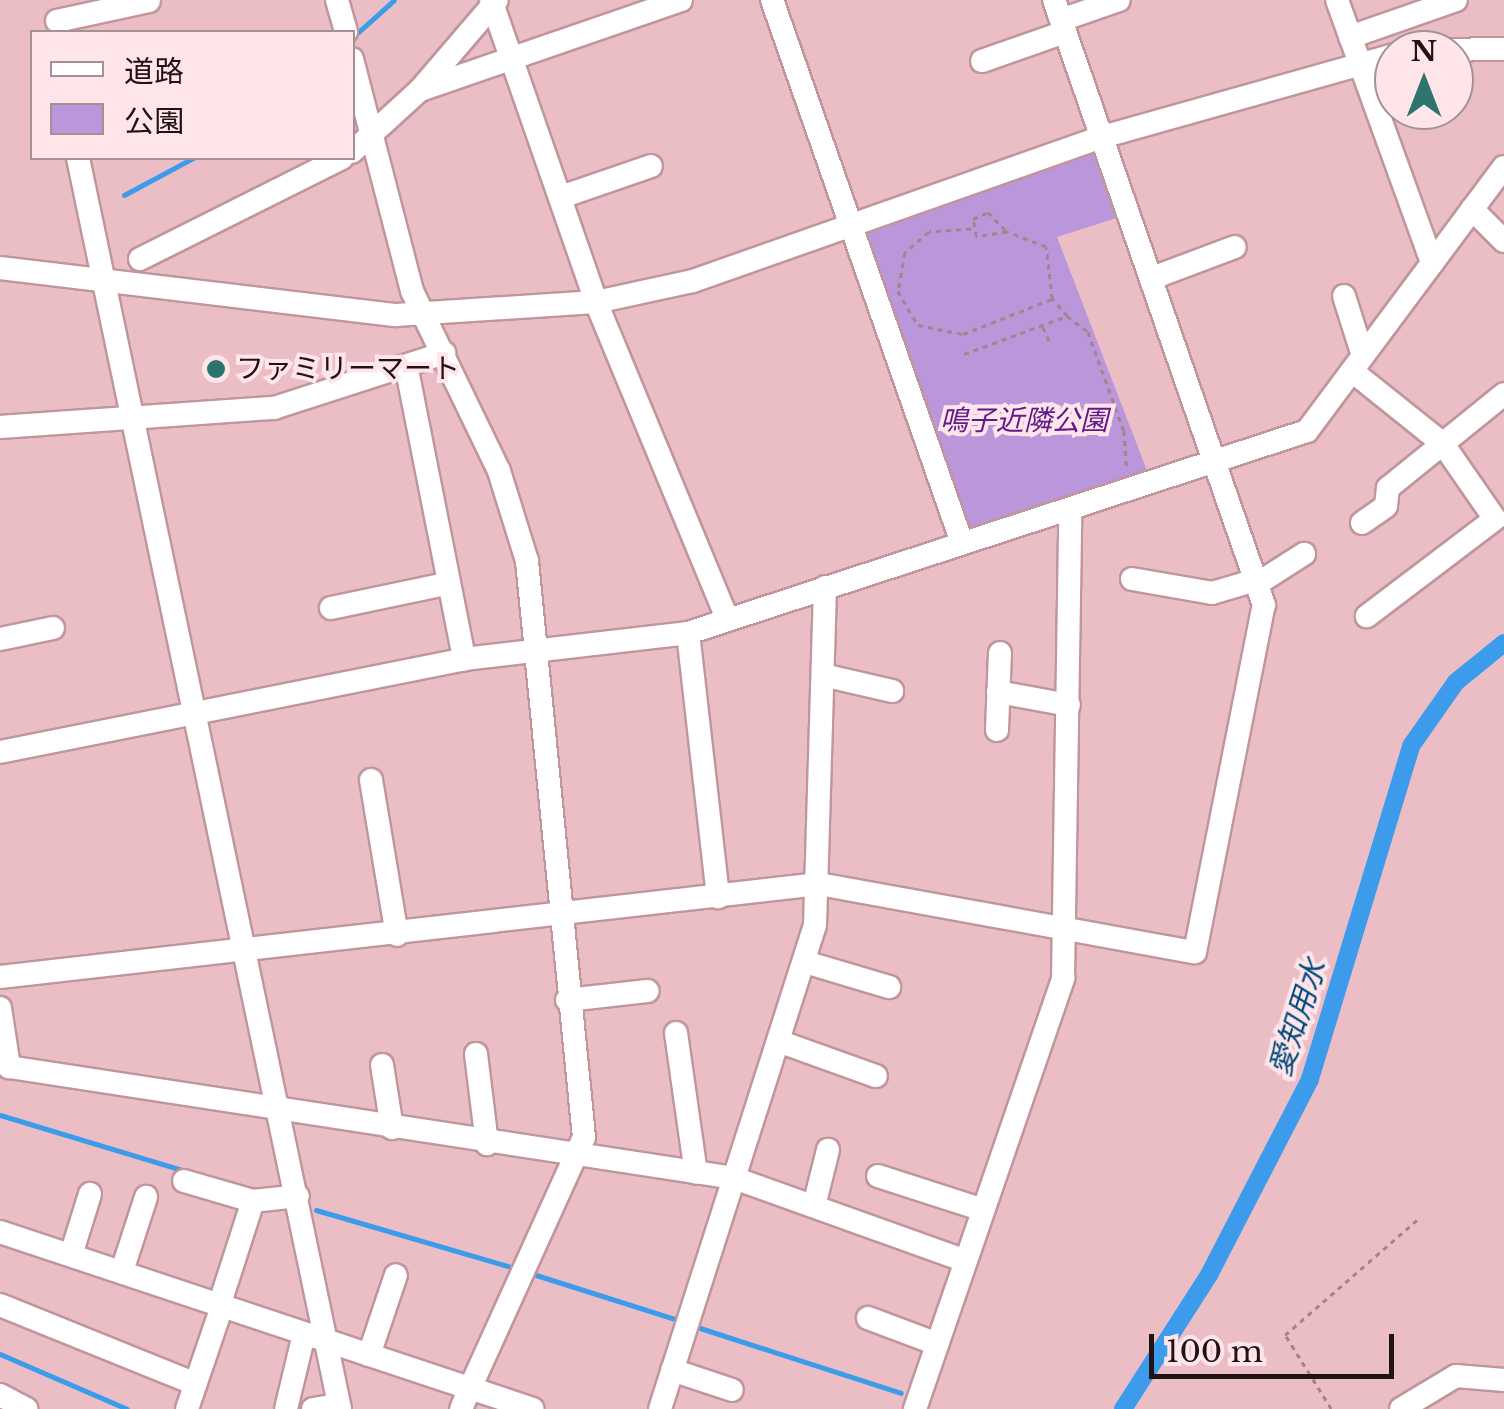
<!DOCTYPE html>
<meta charset="utf-8">
<style>
body{margin:0}
#map{position:relative;width:1504px;height:1409px;overflow:hidden;background:#ebbec5;font-family:"Libre Baskerville","Noto Sans JP",serif}
div>[style]{position:absolute}
[style*='--x']{left:calc(var(--x)*1px);top:calc(var(--y)*1px);width:calc(var(--w)*1px);rotate:calc(var(--a)*1deg)}
.green>*{inset:0;background:#ba97da}
.stream>*{height:5px;margin:-2.5px;padding:0 2.5px;transform-origin:2.5px;border-radius:2.5px;background:#3c9beb}
.canal>*{height:18px;margin:-9px;padding:0 9px;transform-origin:9px;border-radius:9px;background:#3c9beb}
.path>*{height:2.5px;margin-top:-1.25px;transform-origin:0;background:repeating-linear-gradient(90deg,#a68389 0 5px,transparent 0 10px)}
.roads{filter:drop-shadow(2px 0 #c0959c) drop-shadow(-2px 0 #c0959c) drop-shadow(0 2px #c0959c) drop-shadow(0 -2px #c0959c)}
.minor>*{height:22px;margin:-11px;padding:0 11px;transform-origin:11px;border-radius:11px;background:#fff}
.dots>*{width:28px;height:28px;translate:-50% -50%;box-sizing:border-box;border:5px solid #fde5e9;border-radius:50%}
span{translate:-50% -50%;white-space:nowrap;text-align:center;line-height:1.15;-webkit-text-stroke:8px #fde5e9;paint-order:stroke}
.poi-label{font-size:28px;color:#211215}
.left{translate:0 -50%;text-align:left}
.park-label{font-size:28px;color:#61198e;font-style:italic}
.water-label{font-size:30px;color:#00497c;font-style:italic}
.legend{position:absolute;left:30px;top:30px;width:325px;height:130px;box-sizing:border-box;background:#fde5e9;border:2px solid #a59194;margin:0;padding:12px 18px;list-style:none;font-size:30px;color:#211215}
.legend li{display:flex;align-items:center;gap:20px;height:50px}
.legend b{width:50px;border:2px solid #a59194}
.north{position:absolute;left:1374px;top:30px;width:100px;height:100px;box-sizing:border-box;background:#fde5e9;border:2px solid #a59194;border-radius:50%;rotate:0deg;font-size:28px;font-weight:700;line-height:40px;text-align:center;color:#211215}
.north::after{content:'';display:block;margin:auto;width:35px;height:45px;background:#2c756f;clip-path:polygon(50% 0,100% 100%,50% 72%,0 100%)}
.scale{position:absolute;left:1149px;top:1334px;width:245px;height:45px;box-sizing:border-box;border:5px solid #211215;border-top:0;padding-left:12px;font-size:30px;line-height:35px;white-space:nowrap;color:#211215;-webkit-text-stroke:8px #fde5e9;paint-order:stroke}
</style>
<div id="map">
<div class="green">
<div style="clip-path:polygon(1102px 137px,1129px 214px,1057px 237px,1151px 481px,962px 543px,855px 219px)"></div>
</div>
<div class="stream">
<div style="--x:355;--y:35;--w:52;--a:-41.9"></div>
<div style="--x:124;--y:195;--w:78;--a:-28.2"></div>
<div style="--x:0;--y:1115;--w:194;--a:16.8"></div>
<div style="--x:316;--y:1210;--w:200;--a:16.3"></div>
<div style="--x:536;--y:1275;--w:146;--a:17.6"></div>
<div style="--x:700;--y:1328;--w:211;--a:17.9"></div>
<div style="--x:0;--y:1354;--w:138;--a:23.4"></div>
</div>
<div class="canal">
<div style="--x:1123;--y:1409;--w:159;--a:-57.3"></div>
<div style="--x:1209;--y:1275;--w:220;--a:-62.7"></div>
<div style="--x:1310;--y:1079;--w:348;--a:-73.1"></div>
<div style="--x:1411;--y:746;--w:78;--a:-54.9"></div>
<div style="--x:1456;--y:682;--w:62;--a:-39.1"></div>
</div>
<div class="path">
<div style="--x:971;--y:229;--w:42;--a:175.9"></div>
<div style="--x:929;--y:232;--w:32;--a:139"></div>
<div style="--x:905;--y:253;--w:39;--a:100"></div>
<div style="--x:898;--y:291;--w:39;--a:60"></div>
<div style="--x:918;--y:325;--w:46;--a:11.3"></div>
<div style="--x:963;--y:334;--w:96;--a:-21.5"></div>
<div style="--x:1052;--y:299;--w:52;--a:-96.6"></div>
<div style="--x:1046;--y:247;--w:42;--a:-159"></div>
<div style="--x:1007;--y:232;--w:31;--a:171"></div>
<div style="--x:976;--y:237;--w:18;--a:-99"></div>
<div style="--x:973;--y:219;--w:17;--a:-25"></div>
<div style="--x:988;--y:212;--w:28;--a:46"></div>
<div style="--x:1067;--y:316;--w:26;--a:37"></div>
<div style="--x:1088;--y:332;--w:105;--a:70"></div>
<div style="--x:1124;--y:431;--w:40;--a:85.7"></div>
<div style="--x:1043;--y:327;--w:17;--a:66"></div>
<div style="--x:964;--y:354;--w:110;--a:-20.3"></div>
<div style="--x:1067;--y:316;--w:23;--a:-131"></div>
<div style="--x:1331;--y:1409;--w:87;--a:-121.9"></div>
<div style="--x:1285;--y:1335;--w:175;--a:-41.1"></div>
</div>
<div class="roads">
<div class="minor">
<div style="--x:337;--y:0;--w:33;--a:74"></div>
<div style="--x:491;--y:0;--w:320;--a:70.8"></div>
<div style="--x:596;--y:302;--w:340;--a:67.5"></div>
<div style="--x:772;--y:0;--w:575;--a:70.71"></div>
<div style="--x:1337;--y:0;--w:280;--a:70.1"></div>
<div style="--x:1061;--y:20;--w:61;--a:-19"></div>
<div style="--x:57;--y:21;--w:94;--a:-12.3"></div>
<div style="--x:1350;--y:37;--w:112;--a:-19.2"></div>
<div style="--x:1440;--y:50;--w:64;--a:-0.9"></div>
<div style="--x:352;--y:59;--w:240;--a:75.5"></div>
<div style="--x:412;--y:291;--w:200;--a:64.2"></div>
<div style="--x:499;--y:471;--w:94;--a:72.7"></div>
<div style="--x:527;--y:561;--w:579;--a:84.35"></div>
<div style="--x:584;--y:1137;--w:276;--a:114.4"></div>
<div style="--x:470;--y:1388;--w:66;--a:18.4"></div>
<div style="--x:982;--y:61;--w:88;--a:-19.3"></div>
<div style="--x:420;--y:90;--w:118;--a:-49.5"></div>
<div style="--x:352;--y:152;--w:92;--a:-42.4"></div>
<div style="--x:420;--y:90;--w:276;--a:-19"></div>
<div style="--x:78;--y:158;--w:1278;--a:78.17"></div>
<div style="--x:561;--y:197;--w:95;--a:-19"></div>
<div style="--x:1472;--y:209;--w:45;--a:45"></div>
<div style="--x:140;--y:259;--w:226;--a:-26.6"></div>
<div style="--x:0;--y:268;--w:399;--a:6.8"></div>
<div style="--x:396;--y:315;--w:200;--a:-3.7"></div>
<div style="--x:596;--y:302;--w:99;--a:-12.2"></div>
<div style="--x:693;--y:281;--w:434;--a:-19.4"></div>
<div style="--x:1102;--y:137;--w:303;--a:-15.7"></div>
<div style="--x:1155;--y:277;--w:85;--a:-20.6"></div>
<div style="--x:1344;--y:296;--w:63;--a:72.4"></div>
<div style="--x:407;--y:370;--w:295;--a:78.8"></div>
<div style="--x:1352;--y:371;--w:117;--a:38.7"></div>
<div style="--x:1443;--y:444;--w:91;--a:55.3"></div>
<div style="--x:1495;--y:519;--w:161;--a:142.8"></div>
<div style="--x:0;--y:427;--w:275;--a:-4"></div>
<div style="--x:274;--y:408;--w:179;--a:-17.9"></div>
<div style="--x:1362;--y:523;--w:29;--a:-35"></div>
<div style="--x:1386;--y:506;--w:18;--a:-84"></div>
<div style="--x:1388;--y:488;--w:149;--a:-39"></div>
<div style="--x:1132;--y:579;--w:81;--a:9.9"></div>
<div style="--x:1212;--y:593;--w:46;--a:-16.5"></div>
<div style="--x:1257;--y:584;--w:56;--a:-32.6"></div>
<div style="--x:331;--y:608;--w:117;--a:-11.8"></div>
<div style="--x:688;--y:633;--w:266;--a:83.5"></div>
<div style="--x:0;--y:639;--w:54;--a:-11.7"></div>
<div style="--x:827;--y:676;--w:67;--a:13"></div>
<div style="--x:998;--y:692;--w:72;--a:10.4"></div>
<div style="--x:997;--y:730;--w:77;--a:-87.8"></div>
<div style="--x:0;--y:752;--w:473;--a:-11.3"></div>
<div style="--x:464;--y:659;--w:226;--a:-6.6"></div>
<div style="--x:688;--y:633;--w:651;--a:-18.07"></div>
<div style="--x:1307;--y:431;--w:329;--a:-53.3"></div>
<div style="--x:371;--y:780;--w:157;--a:80.5"></div>
<div style="--x:805;--y:962;--w:88;--a:16.6"></div>
<div style="--x:0;--y:977;--w:824;--a:-6.48"></div>
<div style="--x:819;--y:884;--w:382;--a:10.3"></div>
<div style="--x:1195;--y:952;--w:354;--a:-78.8"></div>
<div style="--x:1264;--y:605;--w:640;--a:-109.14"></div>
<div style="--x:567;--y:1000;--w:81;--a:-6.4"></div>
<div style="--x:0;--y:1008;--w:60;--a:81.3"></div>
<div style="--x:9;--y:1067;--w:733;--a:8.7"></div>
<div style="--x:734;--y:1178;--w:246;--a:19.7"></div>
<div style="--x:676;--y:1033;--w:141;--a:81.9"></div>
<div style="--x:778;--y:1041;--w:104;--a:19.7"></div>
<div style="--x:476;--y:1054;--w:91;--a:83"></div>
<div style="--x:382;--y:1065;--w:64;--a:81"></div>
<div style="--x:878;--y:1176;--w:110;--a:17.9"></div>
<div style="--x:184;--y:1181;--w:72;--a:16.2"></div>
<div style="--x:253;--y:1201;--w:45;--a:-6.3"></div>
<div style="--x:814;--y:1206;--w:58;--a:-76"></div>
<div style="--x:0;--y:1232;--w:495;--a:18.4"></div>
<div style="--x:470;--y:1388;--w:23;--a:113"></div>
<div style="--x:71;--y:1255;--w:64;--a:-72.7"></div>
<div style="--x:122;--y:1271;--w:78;--a:-72"></div>
<div style="--x:220;--y:1303;--w:107;--a:-72.1"></div>
<div style="--x:0;--y:1305;--w:211;--a:22"></div>
<div style="--x:868;--y:1318;--w:74;--a:20.6"></div>
<div style="--x:369;--y:1355;--w:84;--a:-71.4"></div>
<div style="--x:672;--y:1370;--w:63;--a:18.4"></div>
<div style="--x:0;--y:1395;--w:30;--a:28"></div>
<div style="--x:187;--y:1409;--w:112;--a:-71.2"></div>
<div style="--x:286;--y:1409;--w:77;--a:-76.5"></div>
<div style="--x:313;--y:1409;--w:26;--a:-9"></div>
<div style="--x:660;--y:1409;--w:508;--a:-72.24"></div>
<div style="--x:815;--y:925;--w:338;--a:-88.3"></div>
<div style="--x:915;--y:1409;--w:456;--a:-71"></div>
<div style="--x:1063;--y:978;--w:468;--a:-89.1"></div>
<div style="--x:1401;--y:1409;--w:64;--a:-31"></div>
<div style="--x:1456;--y:1376;--w:48;--a:4.8"></div>
</div>
</div>
<div class="dots">
<div style="left:216px;top:369px;background:#2c756f"></div>
</div>
<div class="poi-label">
<span class="left" style="left:236px;top:369px">ファミリーマート</span>
</div>
<div class="park-label">
<span style="left:1024px;top:421px">鳴子近隣公園</span>
</div>
<div class="water-label">
<span style="left:1298px;top:1018px;rotate:-72deg">愛知用水</span>
</div>
<ul class="legend">
<li><b style="height:12px;background:#fff"></b>道路</li>
<li><b style="height:28px;background:#ba97da"></b>公園</li>
</ul>
<div class="north">N</div>
<div class="scale">100 m</div>
</div>
